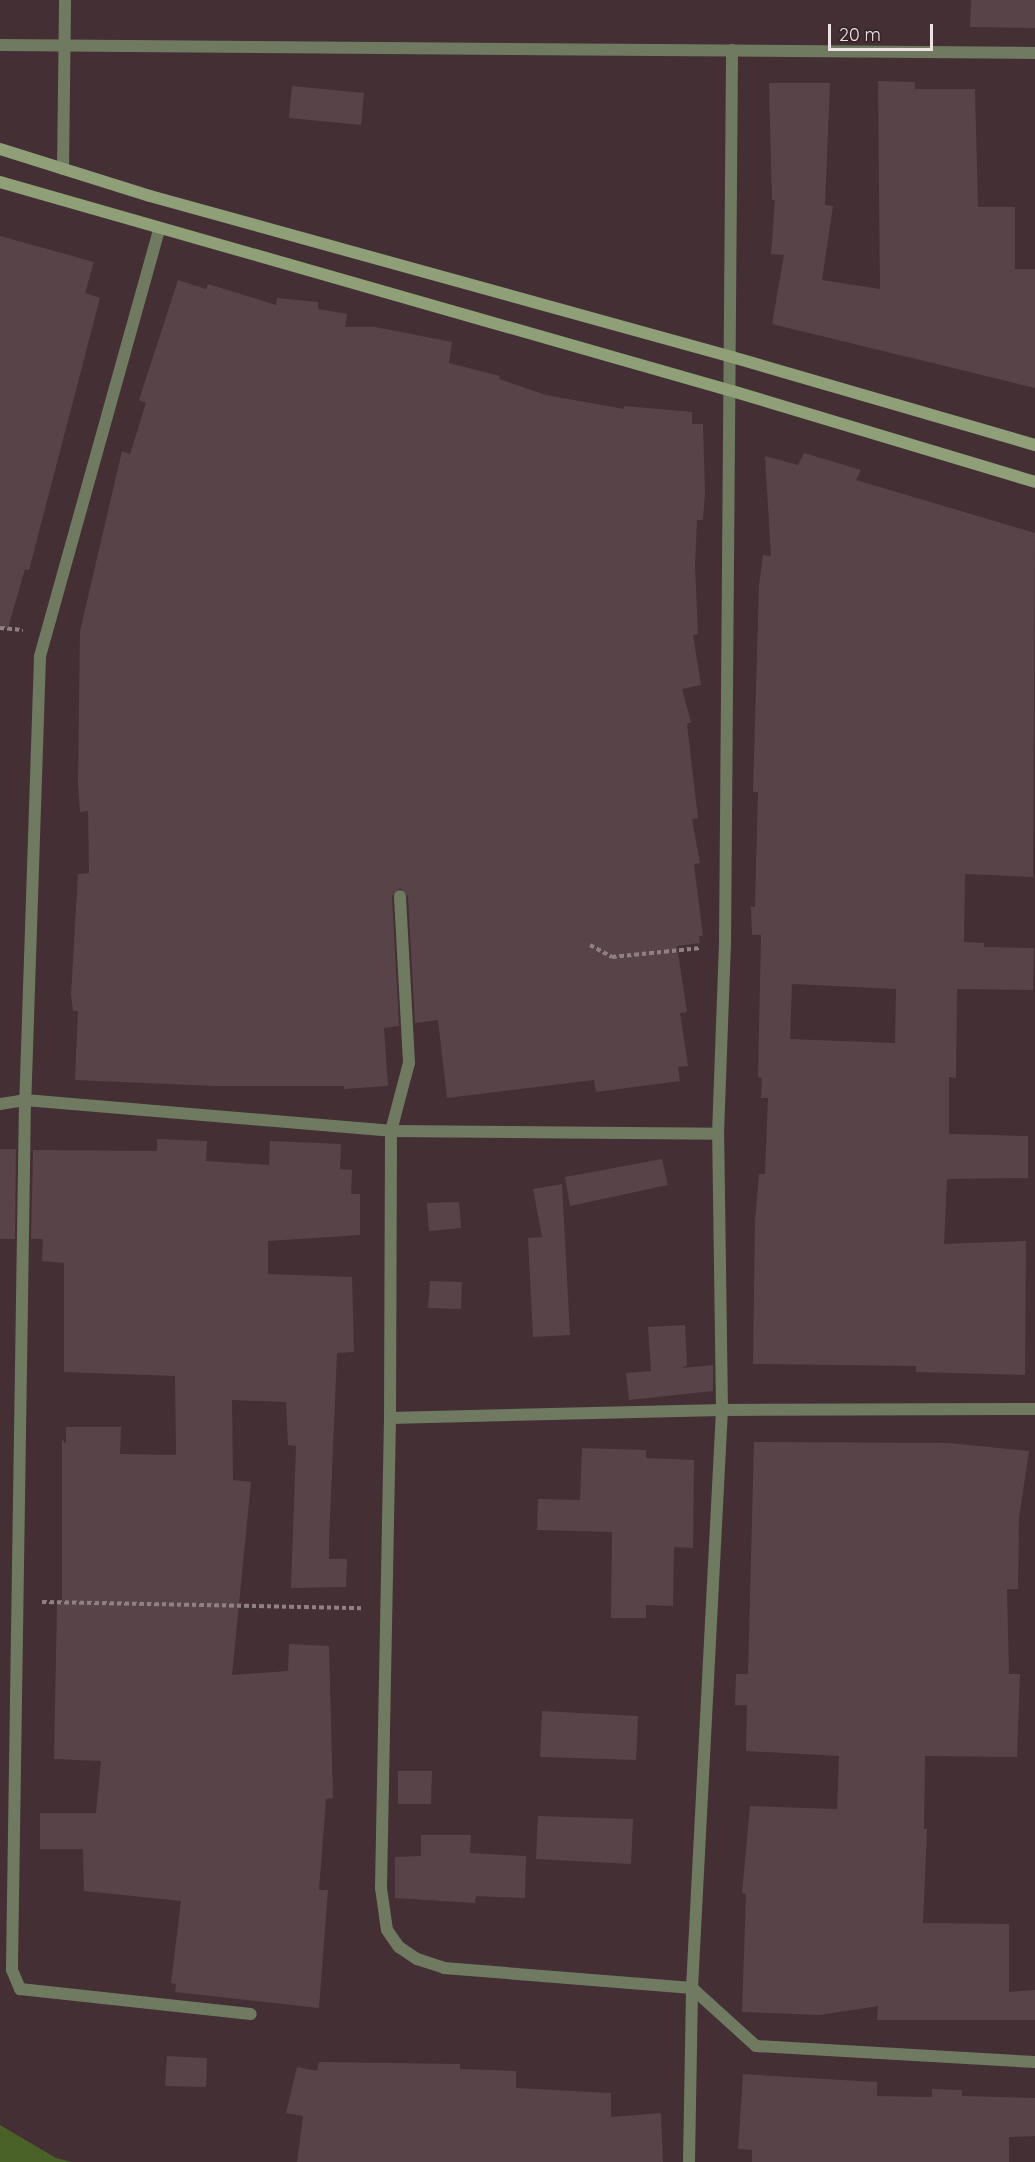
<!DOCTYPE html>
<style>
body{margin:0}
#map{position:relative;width:1035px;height:2162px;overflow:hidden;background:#432f34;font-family:Quicksand,sans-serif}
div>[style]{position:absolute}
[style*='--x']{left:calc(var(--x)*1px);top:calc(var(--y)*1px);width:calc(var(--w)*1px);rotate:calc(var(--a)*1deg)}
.water>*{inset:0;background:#4a6127}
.building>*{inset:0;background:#584448}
.path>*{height:4px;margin-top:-2px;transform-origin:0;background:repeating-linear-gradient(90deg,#918083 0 4.5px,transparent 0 7.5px)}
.lane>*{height:12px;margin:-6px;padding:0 6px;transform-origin:6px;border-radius:6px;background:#6f7a61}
.street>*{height:12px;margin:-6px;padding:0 6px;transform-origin:6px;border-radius:6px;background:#6f7a61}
.secondary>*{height:12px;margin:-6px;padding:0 6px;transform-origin:6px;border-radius:6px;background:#8fa079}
span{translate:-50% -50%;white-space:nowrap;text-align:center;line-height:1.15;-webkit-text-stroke:4.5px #38262a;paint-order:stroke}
.scale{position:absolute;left:828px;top:24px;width:105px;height:27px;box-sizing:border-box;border:3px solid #efe2e4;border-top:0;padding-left:8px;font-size:18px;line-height:21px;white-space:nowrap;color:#efe2e4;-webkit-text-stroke:4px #38262a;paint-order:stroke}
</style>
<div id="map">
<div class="water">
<div style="clip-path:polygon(0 2125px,56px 2158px,72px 2162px,0 2162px)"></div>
</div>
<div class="building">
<div style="clip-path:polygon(971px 0,1035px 0,1035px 28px,970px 27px)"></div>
<div style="clip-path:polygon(878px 81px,915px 82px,915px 89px,975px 89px,978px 207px,1015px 207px,1015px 269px,1035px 269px,1035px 388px,772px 324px,784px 255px,771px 254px,775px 200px,772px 200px,769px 83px,830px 83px,825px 205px,833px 206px,822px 280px,880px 289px)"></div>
<div style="clip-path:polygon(292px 86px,364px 93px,361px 125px,289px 118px)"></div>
<div style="clip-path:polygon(0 236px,94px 262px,85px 293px,100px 298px,29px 570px,25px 569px,8px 628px,0 627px)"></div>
<div style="clip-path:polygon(178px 280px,206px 289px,208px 284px,276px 305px,277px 298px,318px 302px,318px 309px,347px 314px,345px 327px,375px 327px,452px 342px,449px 363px,500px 376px,499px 379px,546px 395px,624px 409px,624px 406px,692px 412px,692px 424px,703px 424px,705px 492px,703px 520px,697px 520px,695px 567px,698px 634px,693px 635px,701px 685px,682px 689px,691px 722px,687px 724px,698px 818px,692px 819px,700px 863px,694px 864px,703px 936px,699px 936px,700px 943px,677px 946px,687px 1012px,680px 1013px,688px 1066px,678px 1067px,680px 1081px,596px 1092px,594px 1080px,447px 1098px,438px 1020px,415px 1023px,408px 896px,400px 888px,392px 896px,399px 1026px,384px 1028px,388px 1086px,344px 1089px,344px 1086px,216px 1086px,75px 1080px,78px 1011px,73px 1011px,71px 995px,78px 874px,89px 873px,88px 811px,80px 812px,78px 783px,80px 631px,122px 451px,130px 454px,146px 403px,139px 400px)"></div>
<div style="clip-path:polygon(evenodd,804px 453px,861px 470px,856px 480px,1035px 533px,1033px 877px,965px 874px,964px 942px,984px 943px,984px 947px,1034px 948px,1033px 990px,957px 989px,956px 1078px,949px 1077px,949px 1134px,1028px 1136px,1028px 1178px,947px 1179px,944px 1244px,1026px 1241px,1025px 1375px,916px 1372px,916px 1366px,753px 1364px,755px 1220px,759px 1174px,765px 1174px,768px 1098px,761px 1098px,762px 1078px,758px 1077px,761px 935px,752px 935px,751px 907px,755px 907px,758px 792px,753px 792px,759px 585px,763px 555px,771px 556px,765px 456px,798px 465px,804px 453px,792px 984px,896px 989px,895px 1043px,790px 1039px,792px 984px)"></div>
<div style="clip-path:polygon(157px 1139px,207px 1141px,206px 1161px,269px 1165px,270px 1141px,341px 1144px,340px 1169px,352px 1170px,351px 1194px,360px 1194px,360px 1235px,268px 1241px,268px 1274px,352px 1277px,354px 1352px,337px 1353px,329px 1542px,329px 1559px,347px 1559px,346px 1587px,291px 1588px,296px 1446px,288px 1445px,286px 1402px,232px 1400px,233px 1480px,251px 1482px,232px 1675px,288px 1671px,289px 1644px,329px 1646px,333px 1798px,326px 1799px,319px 1890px,328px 1890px,319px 2008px,175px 1992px,176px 1984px,171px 1983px,181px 1901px,84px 1891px,83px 1849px,40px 1849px,40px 1813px,96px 1813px,101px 1761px,54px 1759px,57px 1604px,62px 1604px,62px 1439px,66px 1444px,66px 1427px,121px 1427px,120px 1454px,176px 1455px,175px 1376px,64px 1372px,64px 1263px,42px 1261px,43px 1239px,31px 1239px,33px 1150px,157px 1151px)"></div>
<div style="clip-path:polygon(0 1149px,16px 1149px,15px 1239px,0 1239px)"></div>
<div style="clip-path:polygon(662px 1159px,668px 1185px,570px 1206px,565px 1177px)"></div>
<div style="clip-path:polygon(562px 1184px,570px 1335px,533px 1337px,528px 1238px,542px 1237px,533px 1189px)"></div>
<div style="clip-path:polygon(459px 1202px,461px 1228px,429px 1231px,427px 1203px)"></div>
<div style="clip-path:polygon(430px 1281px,462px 1282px,461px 1309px,428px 1308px)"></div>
<div style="clip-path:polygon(685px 1325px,687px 1365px,682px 1368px,713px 1365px,713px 1391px,629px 1400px,626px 1373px,651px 1371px,648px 1327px)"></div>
<div style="clip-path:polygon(754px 1442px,949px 1443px,1029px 1451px,1019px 1518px,1018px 1589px,1007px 1589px,1009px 1674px,1020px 1674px,1017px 1757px,925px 1756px,924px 1829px,927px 1829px,923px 1923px,1009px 1924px,1009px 1992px,1035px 1990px,1035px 2020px,877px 2020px,878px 2006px,820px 2015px,742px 2012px,746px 1894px,742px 1893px,750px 1806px,837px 1809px,839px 1756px,746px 1751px,747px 1705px,735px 1705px,736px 1674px,748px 1674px)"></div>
<div style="clip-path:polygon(582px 1448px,646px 1450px,646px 1458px,694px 1460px,693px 1548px,674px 1547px,673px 1606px,646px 1605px,646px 1618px,611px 1618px,612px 1532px,537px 1530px,538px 1499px,580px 1500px)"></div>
<div style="clip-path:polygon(542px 1711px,638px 1716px,636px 1760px,540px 1757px)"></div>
<div style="clip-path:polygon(398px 1771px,432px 1771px,431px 1804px,398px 1804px)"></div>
<div style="clip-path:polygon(538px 1816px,633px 1819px,631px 1864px,536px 1859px)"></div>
<div style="clip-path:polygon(421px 1835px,471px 1835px,470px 1853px,526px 1856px,525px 1898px,476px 1896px,475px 1903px,395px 1898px,395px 1857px,421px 1856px)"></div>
<div style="clip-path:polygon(167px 2056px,207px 2058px,206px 2087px,165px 2086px)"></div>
<div style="clip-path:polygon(319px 2062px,460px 2064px,460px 2069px,516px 2071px,516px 2088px,611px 2093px,611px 2117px,661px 2113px,663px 2162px,297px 2162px,303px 2116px,286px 2113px,297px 2067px,317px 2071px)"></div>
<div style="clip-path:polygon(743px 2074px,877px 2082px,877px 2096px,932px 2097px,932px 2089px,962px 2090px,962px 2096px,1035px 2098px,1035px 2136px,1009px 2137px,1009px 2162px,752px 2162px,752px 2150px,738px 2149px)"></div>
</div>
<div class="path">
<div style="--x:0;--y:628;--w:23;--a:5"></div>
<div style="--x:590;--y:945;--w:25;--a:29"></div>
<div style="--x:612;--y:957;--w:89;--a:-5.8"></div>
<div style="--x:42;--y:1602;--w:322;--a:1.1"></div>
</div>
<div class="lane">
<div style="--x:391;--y:1131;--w:70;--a:-75.2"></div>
<div style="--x:409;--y:1063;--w:167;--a:-93.1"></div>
</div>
<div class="street">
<div style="--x:0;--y:45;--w:1035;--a:0.44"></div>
<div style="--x:63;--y:169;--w:169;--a:-89.3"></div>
<div style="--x:159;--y:230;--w:443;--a:105.6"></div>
<div style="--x:40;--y:657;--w:443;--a:91.9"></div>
<div style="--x:25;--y:1100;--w:870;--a:90.86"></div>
<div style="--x:12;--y:1970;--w:21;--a:67"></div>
<div style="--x:20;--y:1989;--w:232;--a:6.2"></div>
<div style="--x:0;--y:1104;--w:25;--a:-9"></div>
<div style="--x:25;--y:1100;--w:367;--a:4.8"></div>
<div style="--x:391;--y:1131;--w:327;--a:0.5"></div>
<div style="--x:391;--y:1131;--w:287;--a:90.2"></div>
<div style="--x:390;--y:1418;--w:470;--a:91.1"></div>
<div style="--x:381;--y:1888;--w:42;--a:81.9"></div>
<div style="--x:387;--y:1930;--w:21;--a:55"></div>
<div style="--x:399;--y:1947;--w:22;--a:34"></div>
<div style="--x:417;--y:1959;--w:28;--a:18"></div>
<div style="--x:444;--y:1968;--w:249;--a:4.6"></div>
<div style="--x:692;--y:1988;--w:86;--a:42.2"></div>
<div style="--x:756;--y:2046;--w:279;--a:3.3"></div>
<div style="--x:390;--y:1418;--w:332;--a:-1.4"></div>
<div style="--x:722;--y:1410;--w:313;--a:-0.2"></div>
<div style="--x:689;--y:2162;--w:174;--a:-89"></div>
<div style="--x:692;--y:1988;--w:579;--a:-87.03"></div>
<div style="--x:722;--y:1410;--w:276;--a:-90.8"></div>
<div style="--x:718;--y:1134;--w:188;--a:-87.9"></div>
<div style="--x:725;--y:946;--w:896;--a:-89.55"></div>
</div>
<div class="secondary">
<div style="--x:0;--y:149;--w:157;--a:17.4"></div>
<div style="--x:150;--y:196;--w:604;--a:15.46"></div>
<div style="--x:732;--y:357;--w:316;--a:16.2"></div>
<div style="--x:0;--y:182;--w:761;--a:15.94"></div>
<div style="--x:732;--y:391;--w:316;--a:16.7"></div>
</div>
<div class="scale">20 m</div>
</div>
